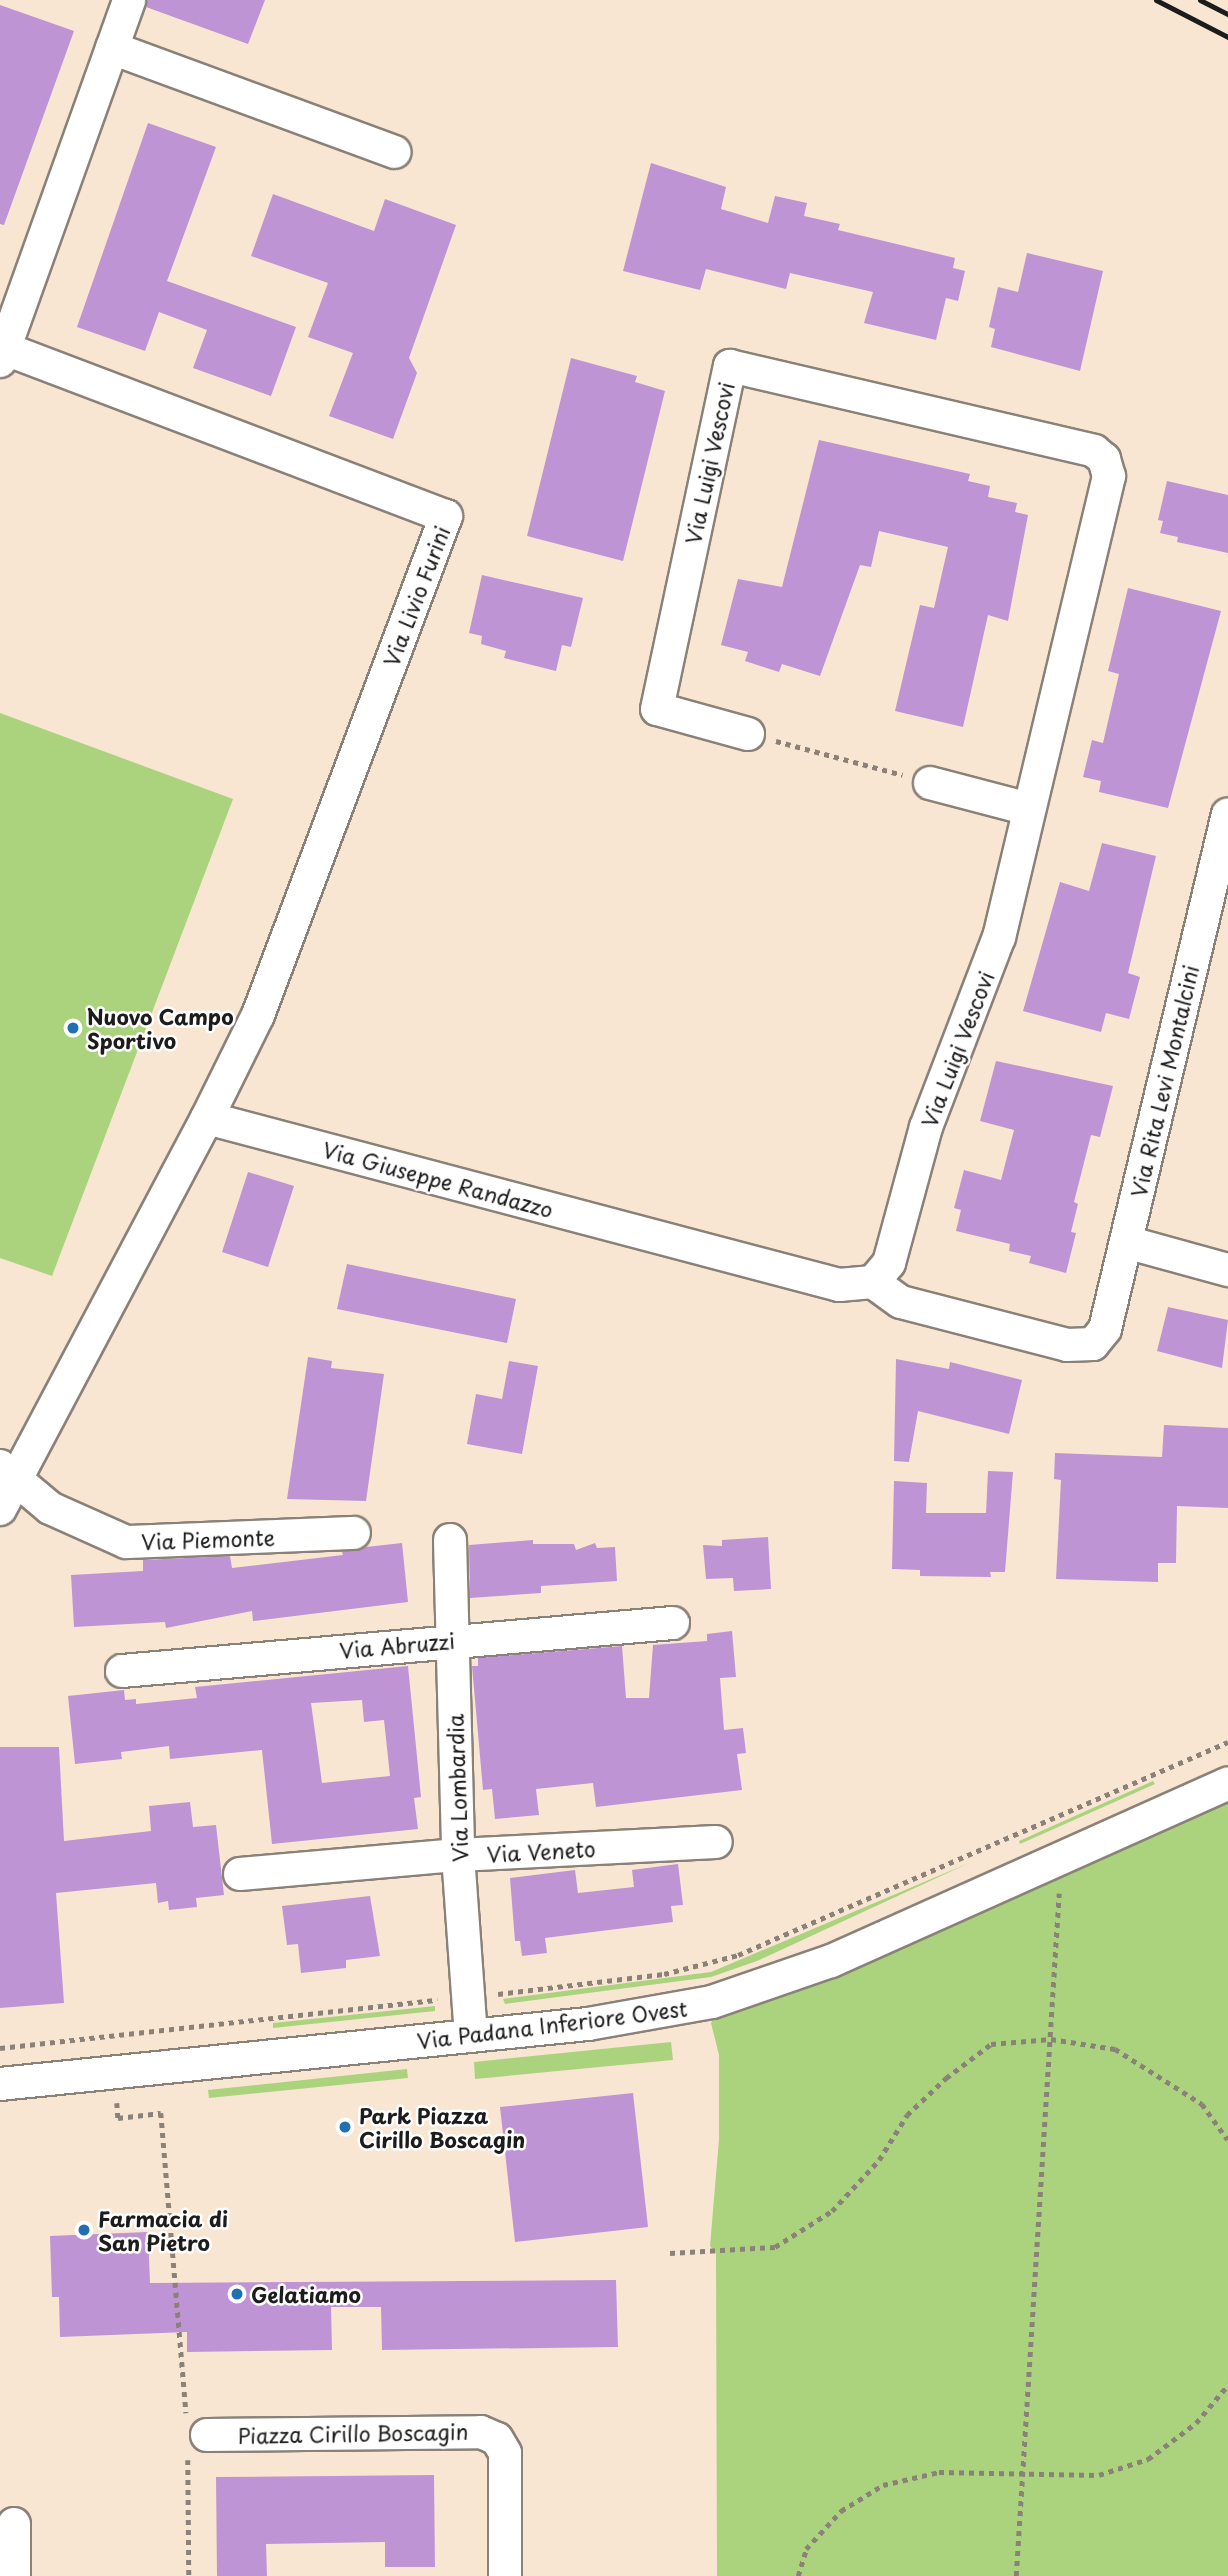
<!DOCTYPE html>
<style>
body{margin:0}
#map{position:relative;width:1228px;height:2576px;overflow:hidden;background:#f8e6d3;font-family:"Playpen Sans",sans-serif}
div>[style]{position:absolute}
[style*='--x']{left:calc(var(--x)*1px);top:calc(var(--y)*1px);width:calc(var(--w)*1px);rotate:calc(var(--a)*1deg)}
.green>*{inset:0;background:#abd37e}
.building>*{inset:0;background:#be94d5}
.path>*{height:4.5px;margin-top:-2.25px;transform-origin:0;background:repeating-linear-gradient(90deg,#8a8178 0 5px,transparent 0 10px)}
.roads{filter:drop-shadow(2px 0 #8a8178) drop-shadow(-2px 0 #8a8178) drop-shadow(0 2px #8a8178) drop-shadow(0 -2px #8a8178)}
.minor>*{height:32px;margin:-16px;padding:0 16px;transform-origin:16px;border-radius:16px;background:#fff}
.rail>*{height:5px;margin:-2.5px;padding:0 2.5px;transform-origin:2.5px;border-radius:2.5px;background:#1c1c1c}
.dots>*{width:19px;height:19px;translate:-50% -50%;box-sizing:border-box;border:4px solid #fff;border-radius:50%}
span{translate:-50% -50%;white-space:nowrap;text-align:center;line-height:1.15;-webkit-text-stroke:5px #fff;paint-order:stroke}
.street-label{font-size:21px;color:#1c1c1c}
.poi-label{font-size:21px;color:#1c1c1c;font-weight:700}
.left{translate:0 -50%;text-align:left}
</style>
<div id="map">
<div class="green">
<div style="clip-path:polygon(0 713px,233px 799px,52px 1276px,0 1258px)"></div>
<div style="clip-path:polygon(1153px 1781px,1155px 1784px,1020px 1844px,1019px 1841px)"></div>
<div style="clip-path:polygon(1228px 1801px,1228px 2576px,717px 2576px,716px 2254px,710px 2246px,719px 2139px,719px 2055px,711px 2023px,716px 2015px,794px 1992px)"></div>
<div style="clip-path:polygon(969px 1863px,757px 1961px,711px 1977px,505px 2004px,503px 1999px,711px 1972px)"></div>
<div style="clip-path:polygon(435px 2006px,435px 2011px,273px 2028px,273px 2023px)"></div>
<div style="clip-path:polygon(671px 2042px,673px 2060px,475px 2079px,474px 2062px)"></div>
<div style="clip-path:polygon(407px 2069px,408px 2078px,209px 2098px,208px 2090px)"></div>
</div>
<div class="building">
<div style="clip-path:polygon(147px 0,265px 0,248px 44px,146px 7px)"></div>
<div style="clip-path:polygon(0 5px,74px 31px,4px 225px,0 224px)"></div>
<div style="clip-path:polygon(148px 123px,216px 147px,167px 281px,296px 327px,271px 396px,193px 368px,207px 330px,159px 312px,145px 351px,77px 327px)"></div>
<div style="clip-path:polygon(651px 163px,726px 187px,721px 209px,768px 223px,775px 196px,807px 203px,804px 216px,840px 224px,838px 230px,955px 258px,953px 268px,965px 271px,958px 301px,946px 298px,936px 340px,864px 323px,873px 292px,790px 273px,786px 289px,706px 269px,700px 290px,623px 271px)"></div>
<div style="clip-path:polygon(273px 194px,374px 231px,385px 199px,456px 225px,409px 358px,417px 373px,393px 439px,329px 416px,353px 353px,308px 337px,328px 283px,251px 256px)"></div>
<div style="clip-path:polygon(1027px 253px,1103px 271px,1080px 371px,991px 347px,995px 329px,989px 327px,998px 287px,1018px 292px)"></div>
<div style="clip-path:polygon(571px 358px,637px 376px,635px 382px,665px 391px,623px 561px,527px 536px)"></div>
<div style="clip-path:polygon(819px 440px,970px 474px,968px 481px,990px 486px,988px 497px,1017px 503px,1015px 512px,1028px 515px,1008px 621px,988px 615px,963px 727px,895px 711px,920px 605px,934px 608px,948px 547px,879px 531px,871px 567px,860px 565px,820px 676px,782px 664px,779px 672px,745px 661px,748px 652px,721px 645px,738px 579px,782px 587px)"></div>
<div style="clip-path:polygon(1167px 481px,1228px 495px,1228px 553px,1177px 542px,1178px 537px,1160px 533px,1163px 521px,1158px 520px)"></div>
<div style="clip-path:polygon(482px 575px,583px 598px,571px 647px,562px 645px,556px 671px,504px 658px,506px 651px,481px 644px,482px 636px,469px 633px)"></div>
<div style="clip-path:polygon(1128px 588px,1221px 611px,1168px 808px,1099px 792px,1101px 781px,1083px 777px,1092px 740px,1103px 743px,1119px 674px,1108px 671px)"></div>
<div style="clip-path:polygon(1102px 843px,1156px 856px,1128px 973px,1140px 977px,1129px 1019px,1106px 1013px,1101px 1032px,1023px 1011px,1060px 882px,1089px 891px)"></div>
<div style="clip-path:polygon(996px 1061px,1113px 1086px,1100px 1137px,1091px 1135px,1074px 1202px,1078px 1204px,1071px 1232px,1076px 1233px,1066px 1273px,1029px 1263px,1031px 1256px,1009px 1251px,1010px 1244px,956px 1231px,961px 1210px,954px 1208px,964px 1170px,1001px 1180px,1014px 1130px,980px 1121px)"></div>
<div style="clip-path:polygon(248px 1172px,294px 1186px,268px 1267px,222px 1252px)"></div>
<div style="clip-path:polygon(347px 1264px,516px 1299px,507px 1343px,337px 1309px)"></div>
<div style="clip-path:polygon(1168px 1307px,1228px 1320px,1222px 1368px,1157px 1351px)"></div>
<div style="clip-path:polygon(308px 1357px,332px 1361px,331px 1368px,384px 1374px,366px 1501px,287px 1499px)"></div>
<div style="clip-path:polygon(896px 1359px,949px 1369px,950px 1362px,1022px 1380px,1009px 1434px,918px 1411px,909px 1462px,894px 1461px)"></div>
<div style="clip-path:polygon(509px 1361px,538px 1366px,522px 1454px,467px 1444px,476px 1394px,502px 1399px)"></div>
<div style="clip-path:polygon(1164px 1425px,1228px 1428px,1228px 1508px,1177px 1506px,1176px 1563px,1158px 1563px,1158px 1582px,1056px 1579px,1061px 1480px,1054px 1479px,1055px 1453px,1162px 1457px)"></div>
<div style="clip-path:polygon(988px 1471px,1013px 1472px,1005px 1572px,990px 1572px,991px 1577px,920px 1576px,920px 1570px,892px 1569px,894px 1481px,927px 1483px,926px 1513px,986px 1513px)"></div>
<div style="clip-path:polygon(768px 1537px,771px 1589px,734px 1591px,733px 1578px,706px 1579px,703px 1545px,722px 1546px,722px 1540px)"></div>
<div style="clip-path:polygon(533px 1540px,533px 1544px,574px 1544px,576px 1550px,595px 1543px,597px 1548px,615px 1547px,617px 1581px,541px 1586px,541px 1593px,470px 1598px,469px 1545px)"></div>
<div style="clip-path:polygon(402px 1543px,408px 1602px,253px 1621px,252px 1611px,166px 1628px,165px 1622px,74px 1627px,71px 1575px,143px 1571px,143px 1560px,230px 1556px,232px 1568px,343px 1555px,342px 1552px,366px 1547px)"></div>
<div style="clip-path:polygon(732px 1631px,736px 1677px,720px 1678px,724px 1730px,743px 1728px,746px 1753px,737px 1754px,742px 1790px,596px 1807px,593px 1783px,536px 1789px,539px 1815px,495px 1819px,492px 1789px,483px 1790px,472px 1666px,478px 1666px,478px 1658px,622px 1646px,626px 1698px,649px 1698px,653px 1645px,707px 1641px,707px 1634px)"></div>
<div style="clip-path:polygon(evenodd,408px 1666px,421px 1797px,414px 1798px,418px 1829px,272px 1844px,262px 1750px,170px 1759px,169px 1746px,121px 1752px,122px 1759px,75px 1764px,68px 1696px,124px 1690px,125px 1700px,136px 1699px,136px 1704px,197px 1698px,195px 1687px,408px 1666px,362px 1700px,364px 1722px,384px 1720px,390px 1776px,322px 1783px,311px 1703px,362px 1700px)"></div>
<div style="clip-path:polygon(0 1747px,59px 1747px,64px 1841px,151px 1831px,149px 1806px,190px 1802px,193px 1827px,216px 1825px,224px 1895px,196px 1898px,197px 1907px,169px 1910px,168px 1901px,158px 1903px,156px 1883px,56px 1893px,64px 2003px,0 2008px)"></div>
<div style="clip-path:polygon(678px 1864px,683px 1905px,671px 1906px,673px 1922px,545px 1938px,547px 1953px,522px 1956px,520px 1941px,515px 1941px,510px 1878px,575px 1870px,578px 1893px,634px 1887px,632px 1870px)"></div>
<div style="clip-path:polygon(370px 1896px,380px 1956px,346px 1960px,346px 1968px,301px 1973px,298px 1944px,287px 1945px,282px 1906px)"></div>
<div style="clip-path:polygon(633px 2093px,648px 2227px,515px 2242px,500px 2107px)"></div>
<div style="clip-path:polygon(148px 2232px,150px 2283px,616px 2280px,618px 2347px,382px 2350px,381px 2307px,331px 2307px,332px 2350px,187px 2352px,187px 2332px,60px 2337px,59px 2297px,52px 2297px,50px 2236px)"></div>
<div style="clip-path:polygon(434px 2475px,435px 2567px,385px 2567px,385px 2542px,266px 2544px,267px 2576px,217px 2576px,216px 2477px)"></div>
</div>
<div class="path">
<div style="--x:776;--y:741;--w:131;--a:15"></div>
<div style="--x:498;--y:1994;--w:167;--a:-6.9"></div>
<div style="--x:664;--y:1974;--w:76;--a:-14.4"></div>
<div style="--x:738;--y:1955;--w:534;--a:-23.49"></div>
<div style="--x:0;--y:2048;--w:440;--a:-6.3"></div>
<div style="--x:117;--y:2103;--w:15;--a:86"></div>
<div style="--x:118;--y:2118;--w:43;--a:-6.6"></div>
<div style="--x:161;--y:2113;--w:301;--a:85.2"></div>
<div style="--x:670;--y:2253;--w:105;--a:-3.3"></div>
<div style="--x:775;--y:2247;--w:67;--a:-32.3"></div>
<div style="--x:832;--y:2211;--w:69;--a:-47.3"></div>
<div style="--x:879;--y:2160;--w:53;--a:-58.1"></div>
<div style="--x:907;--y:2115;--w:54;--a:-43.5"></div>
<div style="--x:946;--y:2078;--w:56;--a:-37.1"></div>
<div style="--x:991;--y:2044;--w:60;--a:-4.8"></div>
<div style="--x:1051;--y:2039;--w:65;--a:8.9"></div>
<div style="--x:1115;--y:2049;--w:103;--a:32.3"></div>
<div style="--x:1202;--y:2104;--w:44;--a:54.2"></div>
<div style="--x:188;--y:2460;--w:116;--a:89.5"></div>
<div style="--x:798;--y:2576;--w:28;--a:-73"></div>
<div style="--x:806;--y:2549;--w:52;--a:-47.4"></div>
<div style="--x:841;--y:2511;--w:49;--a:-31.8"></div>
<div style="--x:883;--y:2485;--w:57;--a:-13.1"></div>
<div style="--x:939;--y:2472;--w:160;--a:1.1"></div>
<div style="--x:1099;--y:2475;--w:52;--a:-18.1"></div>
<div style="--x:1148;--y:2459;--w:60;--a:-36.9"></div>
<div style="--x:1196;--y:2423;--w:50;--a:-49.9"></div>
<div style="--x:1016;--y:2576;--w:684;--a:-86.4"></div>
</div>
<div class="roads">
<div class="minor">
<div style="--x:112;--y:48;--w:301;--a:20.2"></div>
<div style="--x:0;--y:347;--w:477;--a:20.8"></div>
<div style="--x:446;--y:516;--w:533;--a:110.64"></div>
<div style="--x:258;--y:1015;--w:115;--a:116.3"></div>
<div style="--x:0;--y:361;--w:383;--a:-70.3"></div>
<div style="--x:748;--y:734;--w:94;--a:-164.6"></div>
<div style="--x:657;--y:709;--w:351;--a:-78"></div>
<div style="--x:730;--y:366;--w:374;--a:13.1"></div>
<div style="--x:1094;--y:451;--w:13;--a:39"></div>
<div style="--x:1104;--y:459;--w:18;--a:74"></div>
<div style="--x:1109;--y:476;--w:474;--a:103.4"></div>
<div style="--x:999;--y:937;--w:204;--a:111"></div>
<div style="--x:926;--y:1127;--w:141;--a:105.2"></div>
<div style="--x:889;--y:1263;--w:25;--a:130"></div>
<div style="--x:930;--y:783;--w:102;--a:14.7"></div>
<div style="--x:1126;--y:1242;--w:106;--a:15.4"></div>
<div style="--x:0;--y:1466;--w:65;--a:40"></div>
<div style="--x:50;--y:1508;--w:83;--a:24.1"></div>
<div style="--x:126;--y:1542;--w:228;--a:-2.3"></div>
<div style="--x:0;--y:1509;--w:442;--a:-62.1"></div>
<div style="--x:207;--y:1118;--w:654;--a:14.8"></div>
<div style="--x:839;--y:1285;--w:34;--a:-5"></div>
<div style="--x:873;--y:1282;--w:34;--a:36"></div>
<div style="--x:901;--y:1302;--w:171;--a:14.5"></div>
<div style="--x:1067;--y:1345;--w:26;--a:-2"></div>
<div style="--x:1093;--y:1344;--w:19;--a:-51"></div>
<div style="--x:1105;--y:1329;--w:529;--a:-76.57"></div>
<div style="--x:450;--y:1540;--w:315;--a:88.5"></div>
<div style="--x:458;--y:1855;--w:180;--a:85.9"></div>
<div style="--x:122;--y:1671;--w:553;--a:-4.98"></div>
<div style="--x:240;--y:1874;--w:219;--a:-5"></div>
<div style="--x:458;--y:1855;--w:258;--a:-2.9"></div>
<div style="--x:0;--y:2084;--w:591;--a:-5.83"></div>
<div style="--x:588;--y:2024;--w:126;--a:-10.1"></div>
<div style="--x:712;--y:2002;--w:126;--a:-19"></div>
<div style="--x:831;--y:1961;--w:435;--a:-24.1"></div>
<div style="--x:207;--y:2435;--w:274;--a:-0.6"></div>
<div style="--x:481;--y:2432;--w:17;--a:24"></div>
<div style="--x:497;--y:2439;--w:16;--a:60"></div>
<div style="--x:505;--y:2453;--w:123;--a:90"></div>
<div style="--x:14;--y:2576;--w:52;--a:-90"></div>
</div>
</div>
<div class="rail">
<div style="--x:1156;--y:0;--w:81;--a:27.2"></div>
<div style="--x:1200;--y:0;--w:31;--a:27"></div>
</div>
<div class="dots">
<div style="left:73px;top:1028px;background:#1f6fb2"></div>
<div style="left:345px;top:2127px;background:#1f6fb2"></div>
<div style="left:84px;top:2230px;background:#1f6fb2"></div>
<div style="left:237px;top:2294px;background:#1f6fb2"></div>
</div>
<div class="street-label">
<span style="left:709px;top:463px;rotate:-78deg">Via Luigi Vescovi</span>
<span style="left:416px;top:596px;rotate:-69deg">Via Livio Furini</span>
<span style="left:957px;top:1049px;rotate:-69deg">Via Luigi Vescovi</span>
<span style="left:1164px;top:1081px;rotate:-77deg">Via Rita Levi Montalcini</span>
<span style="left:438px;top:1179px;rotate:15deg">Via Giuseppe Randazzo</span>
<span style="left:208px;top:1539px;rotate:-2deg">Via Piemonte</span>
<span style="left:397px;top:1645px;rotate:-5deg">Via Abruzzi</span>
<span style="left:457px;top:1788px;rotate:-92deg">Via Lombardia</span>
<span style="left:541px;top:1851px;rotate:-3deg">Via Veneto</span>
<span style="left:552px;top:2024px;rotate:-7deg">Via Padana Inferiore Ovest</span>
<span style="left:353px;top:2433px;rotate:-1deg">Piazza Cirillo Boscagin</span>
</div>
<div class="poi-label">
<span class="left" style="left:87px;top:1028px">Nuovo Campo<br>Sportivo</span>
<span class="left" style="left:359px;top:2127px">Park Piazza<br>Cirillo Boscagin</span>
<span class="left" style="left:98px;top:2230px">Farmacia di<br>San Pietro</span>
<span class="left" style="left:251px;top:2294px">Gelatiamo</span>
</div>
</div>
